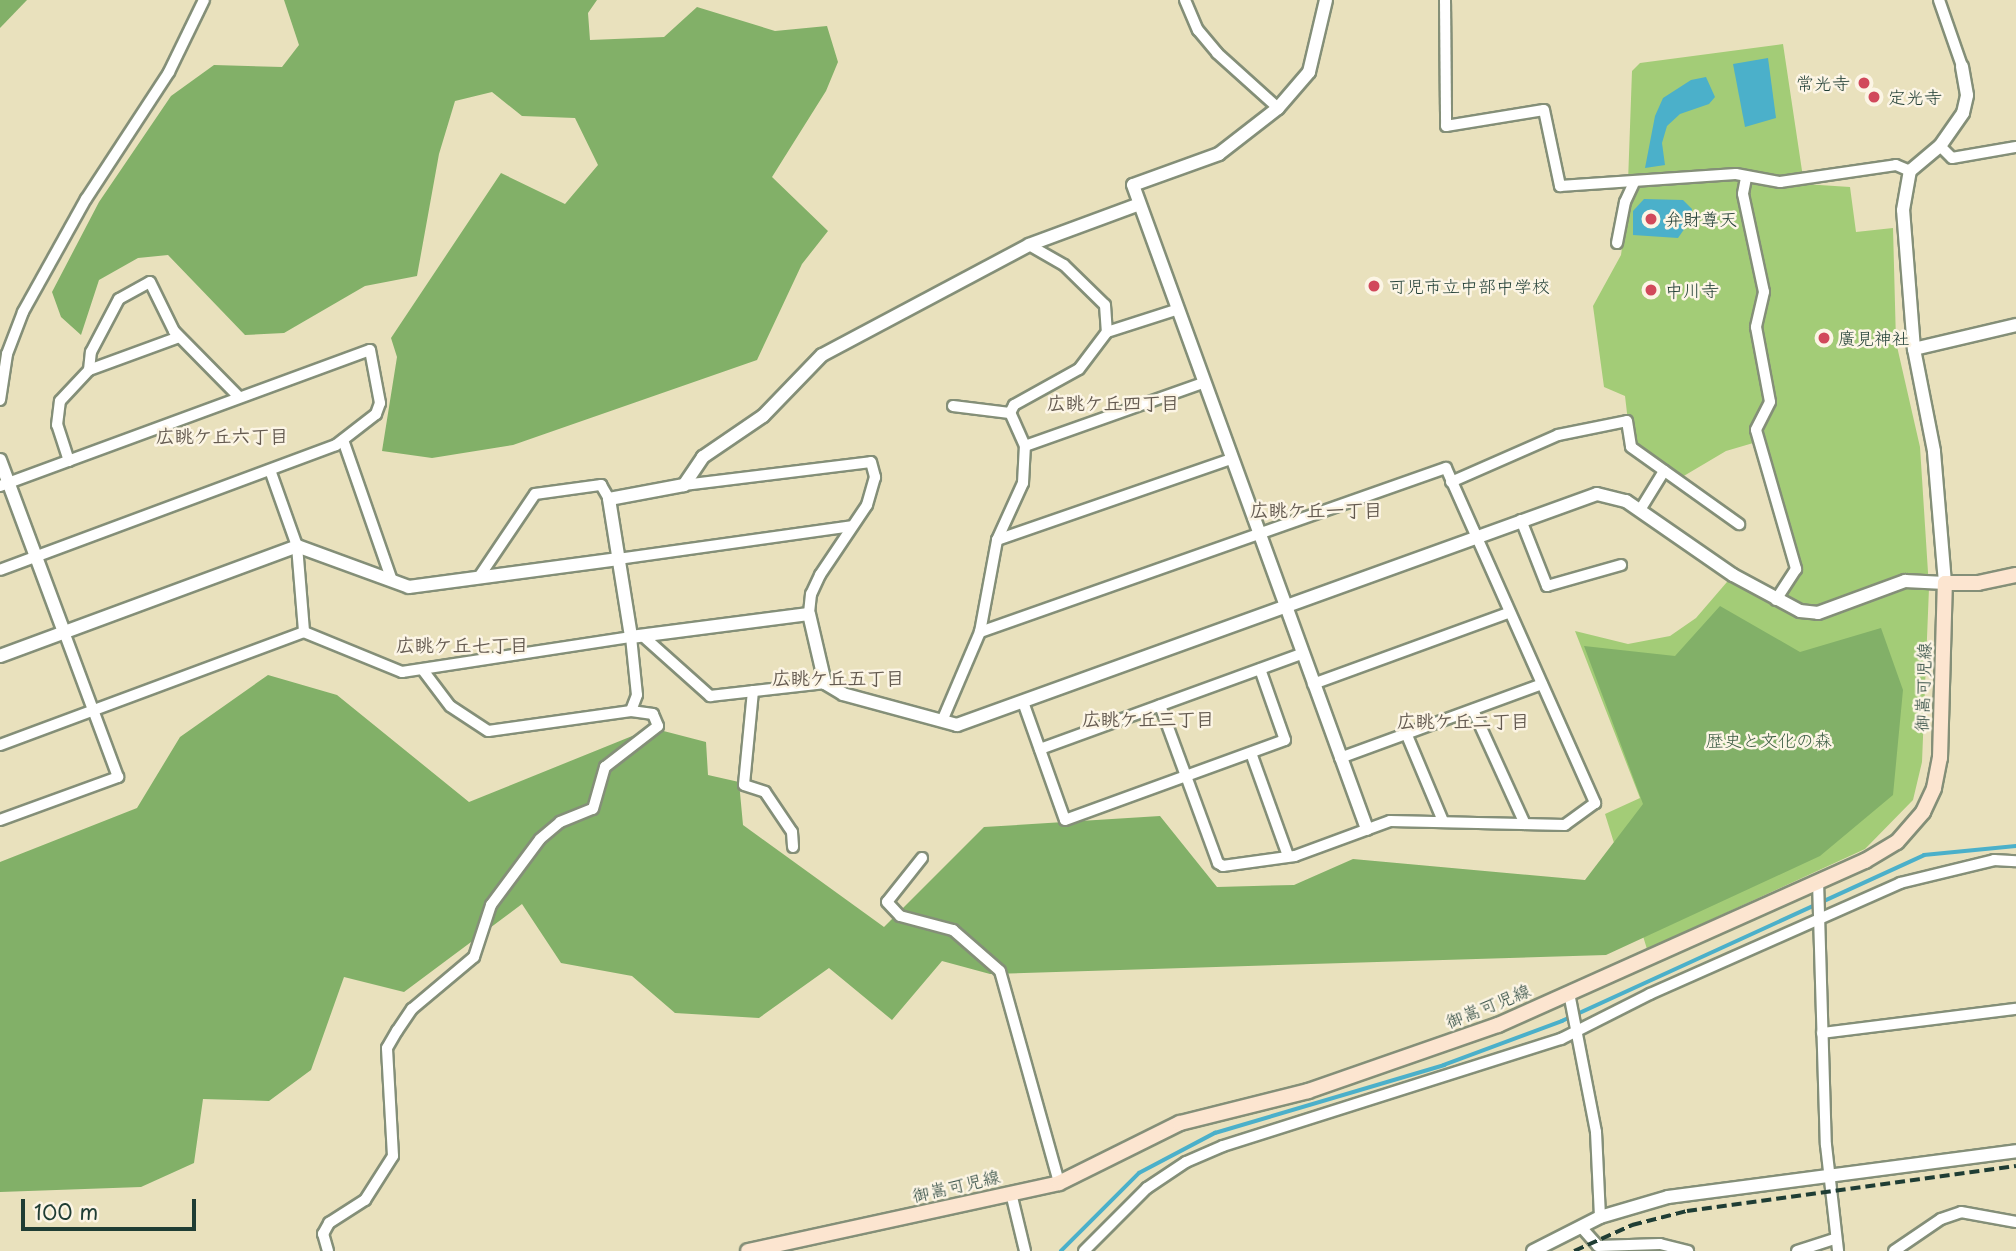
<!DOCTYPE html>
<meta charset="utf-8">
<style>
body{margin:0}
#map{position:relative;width:2016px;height:1251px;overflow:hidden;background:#e9e1bd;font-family:"Playpen Sans","Klee One",sans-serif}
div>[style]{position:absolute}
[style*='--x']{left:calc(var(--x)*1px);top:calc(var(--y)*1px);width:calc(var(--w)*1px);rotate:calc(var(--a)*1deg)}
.green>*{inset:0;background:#a3cc77}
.forest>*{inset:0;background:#82b068}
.water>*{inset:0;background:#4bb0ca}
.stream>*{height:3.5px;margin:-1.75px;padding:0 1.75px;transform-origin:1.75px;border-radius:1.75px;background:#4bb0ca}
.roads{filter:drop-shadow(2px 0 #848f78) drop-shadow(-2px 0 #848f78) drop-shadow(0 2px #848f78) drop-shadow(0 -2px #848f78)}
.minor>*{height:10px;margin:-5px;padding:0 5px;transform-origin:5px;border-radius:5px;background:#fff}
.tertiary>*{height:12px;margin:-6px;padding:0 6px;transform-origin:6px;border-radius:6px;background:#fff}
.secondary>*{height:14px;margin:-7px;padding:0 7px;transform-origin:7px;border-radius:7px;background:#fce5d0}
.rail>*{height:3.5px;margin-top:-1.75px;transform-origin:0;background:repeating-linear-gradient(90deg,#1f3d34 0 10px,transparent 0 15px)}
.dots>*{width:19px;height:19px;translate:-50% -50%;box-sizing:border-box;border:4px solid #fcf5e5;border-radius:50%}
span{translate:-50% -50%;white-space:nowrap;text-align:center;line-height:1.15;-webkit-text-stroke:5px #fcf5e5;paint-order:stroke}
.poi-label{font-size:18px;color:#1f3d34}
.right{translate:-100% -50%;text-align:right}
.left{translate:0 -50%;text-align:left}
.street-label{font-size:18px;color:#1f3d34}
.park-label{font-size:18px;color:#395a41}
.neighbourhood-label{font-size:19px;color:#63594f;font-weight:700}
.scale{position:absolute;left:21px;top:1199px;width:175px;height:32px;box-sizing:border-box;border:4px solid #1f3d34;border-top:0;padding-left:9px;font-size:21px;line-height:24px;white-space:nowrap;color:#1f3d34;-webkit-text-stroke:5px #fcf5e5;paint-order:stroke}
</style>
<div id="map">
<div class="green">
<div style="clip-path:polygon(1783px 44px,1804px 184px,1850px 187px,1856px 232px,1893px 228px,1896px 342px,1920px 447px,1929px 588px,1922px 762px,1913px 800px,1865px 849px,1647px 949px,1605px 814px,1640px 798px,1575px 631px,1628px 644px,1670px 636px,1696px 618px,1733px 575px,1776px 600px,1796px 569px,1760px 441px,1726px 451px,1677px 480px,1631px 447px,1625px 396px,1604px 387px,1593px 306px,1621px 255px,1627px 210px,1632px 71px,1640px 63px)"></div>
</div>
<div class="forest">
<div style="clip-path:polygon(0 0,27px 0,0 28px)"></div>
<div style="clip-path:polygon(284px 0,597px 0,588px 13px,590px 40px,664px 37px,697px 7px,775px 31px,827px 26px,838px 62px,826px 91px,772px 177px,828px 231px,802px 264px,757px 360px,513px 445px,432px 458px,382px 451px,397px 357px,391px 338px,501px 173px,565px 204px,598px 165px,575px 118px,522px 116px,492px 92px,455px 101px,439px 154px,417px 276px,365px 286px,284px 333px,245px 335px,168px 255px,138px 258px,99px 280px,81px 335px,61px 317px,52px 292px,99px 202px,171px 96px,214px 65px,282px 67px,299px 45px)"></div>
<div style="clip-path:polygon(1720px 606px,1800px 652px,1881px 628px,1903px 690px,1893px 795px,1820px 856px,1606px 955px,990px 974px,942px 961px,892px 1020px,829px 968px,759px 1018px,675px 1013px,632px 976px,561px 963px,522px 904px,404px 992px,344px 977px,311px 1070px,269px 1101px,203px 1099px,194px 1163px,141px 1187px,0 1192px,0 862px,137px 808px,180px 737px,268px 675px,337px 695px,469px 802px,652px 728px,706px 742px,708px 775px,739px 782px,743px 825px,884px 927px,984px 827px,1160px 816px,1217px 887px,1294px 885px,1353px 859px,1585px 880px,1643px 804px,1584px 646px,1675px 656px)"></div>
</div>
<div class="water">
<div style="clip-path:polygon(1768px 58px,1776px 118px,1745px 127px,1733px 64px)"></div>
<div style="clip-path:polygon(1706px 77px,1715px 97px,1709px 104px,1680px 114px,1667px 126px,1662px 143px,1665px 165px,1645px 168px,1655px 116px,1663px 98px,1691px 80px)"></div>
<div style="clip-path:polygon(1644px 199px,1683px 200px,1692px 209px,1692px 218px,1678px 238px,1633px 235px,1633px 211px)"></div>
</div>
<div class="stream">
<div style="--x:1061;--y:1251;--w:110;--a:-45"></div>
<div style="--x:1139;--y:1173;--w:86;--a:-27.8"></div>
<div style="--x:1215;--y:1133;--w:239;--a:-16.5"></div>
<div style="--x:1444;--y:1065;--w:126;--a:-20.4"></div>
<div style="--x:1562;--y:1021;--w:398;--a:-24.6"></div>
<div style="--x:1924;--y:855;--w:92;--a:-5.6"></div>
</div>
<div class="roads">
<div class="minor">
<div style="--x:1185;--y:0;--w:33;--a:67"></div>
<div style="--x:1198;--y:30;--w:30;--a:50"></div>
<div style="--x:1217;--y:53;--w:82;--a:42"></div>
<div style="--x:1445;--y:0;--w:126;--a:89.5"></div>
<div style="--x:1446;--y:126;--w:99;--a:-9.3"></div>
<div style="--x:1544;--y:110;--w:78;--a:78.1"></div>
<div style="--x:1560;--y:186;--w:176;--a:-3.9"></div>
<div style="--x:1736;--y:174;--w:45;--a:10.3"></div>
<div style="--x:1780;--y:182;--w:117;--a:-8.3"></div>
<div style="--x:1896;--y:165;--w:15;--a:23"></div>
<div style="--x:1939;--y:0;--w:70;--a:70.8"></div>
<div style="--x:1940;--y:146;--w:17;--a:45"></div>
<div style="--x:1952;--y:158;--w:65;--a:-9.8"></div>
<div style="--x:1746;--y:178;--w:16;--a:101"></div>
<div style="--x:1743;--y:194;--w:100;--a:77.9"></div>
<div style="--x:1764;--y:292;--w:36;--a:103"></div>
<div style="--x:1756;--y:327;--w:76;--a:79.4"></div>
<div style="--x:1770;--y:402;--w:31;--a:117"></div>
<div style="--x:1756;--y:430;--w:145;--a:73.9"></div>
<div style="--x:1796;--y:569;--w:37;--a:123"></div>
<div style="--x:1617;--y:243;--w:42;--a:-79"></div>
<div style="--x:1625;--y:202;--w:21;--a:-65"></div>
<div style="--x:1029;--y:245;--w:40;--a:29.7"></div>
<div style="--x:1064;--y:265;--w:57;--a:44.3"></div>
<div style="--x:1105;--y:305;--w:27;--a:86"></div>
<div style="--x:89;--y:370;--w:96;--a:-20.1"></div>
<div style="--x:0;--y:400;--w:47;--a:-81.3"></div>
<div style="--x:7;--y:354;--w:45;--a:-69.1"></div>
<div style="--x:23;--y:312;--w:129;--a:-60.9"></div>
<div style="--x:86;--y:199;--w:152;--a:-56.8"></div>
<div style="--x:169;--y:72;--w:80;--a:-64.1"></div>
<div style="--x:953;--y:406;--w:57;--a:7"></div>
<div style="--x:343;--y:440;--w:146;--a:70.8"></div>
<div style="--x:1025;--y:446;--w:189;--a:-19.5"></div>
<div style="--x:69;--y:461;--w:38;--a:-108"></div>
<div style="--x:57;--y:425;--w:24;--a:-83"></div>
<div style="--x:60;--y:401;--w:42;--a:-46.9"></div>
<div style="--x:89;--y:370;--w:18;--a:-84"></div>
<div style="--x:91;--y:352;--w:60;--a:-62.2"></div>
<div style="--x:119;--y:299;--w:35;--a:-29"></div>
<div style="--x:150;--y:282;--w:55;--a:63.9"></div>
<div style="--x:174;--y:331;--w:93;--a:45.4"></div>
<div style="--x:270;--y:470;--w:81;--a:70.4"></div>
<div style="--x:297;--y:546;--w:86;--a:85.3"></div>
<div style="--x:1451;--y:482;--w:117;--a:-23.7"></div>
<div style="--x:1558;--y:435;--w:70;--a:-11.5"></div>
<div style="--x:1627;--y:421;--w:26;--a:81"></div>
<div style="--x:1631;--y:447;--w:133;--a:35.5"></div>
<div style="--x:684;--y:485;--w:188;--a:-7"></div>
<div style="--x:871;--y:462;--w:16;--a:75"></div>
<div style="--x:875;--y:477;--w:29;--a:106"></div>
<div style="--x:867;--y:505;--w:84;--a:123.9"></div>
<div style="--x:820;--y:575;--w:21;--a:115"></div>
<div style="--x:811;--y:594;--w:20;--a:96"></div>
<div style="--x:0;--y:486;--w:394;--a:-20.2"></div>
<div style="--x:370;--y:350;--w:54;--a:79.3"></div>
<div style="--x:380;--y:403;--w:12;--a:110"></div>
<div style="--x:376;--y:414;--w:51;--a:142.2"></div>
<div style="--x:336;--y:445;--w:358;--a:159.6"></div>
<div style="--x:1640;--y:510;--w:46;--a:-58.4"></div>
<div style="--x:1521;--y:520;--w:71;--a:68.5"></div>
<div style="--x:1547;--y:586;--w:77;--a:-15.8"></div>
<div style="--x:997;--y:540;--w:248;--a:-19.1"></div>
<div style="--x:618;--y:559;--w:236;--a:-8"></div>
<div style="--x:479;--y:577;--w:100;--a:-56"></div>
<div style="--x:535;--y:494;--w:67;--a:-7.8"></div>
<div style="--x:601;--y:485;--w:16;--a:60"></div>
<div style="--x:980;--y:632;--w:94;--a:-79.5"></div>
<div style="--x:997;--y:540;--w:63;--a:-65.5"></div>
<div style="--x:1023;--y:483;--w:37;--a:-87"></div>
<div style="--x:1025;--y:446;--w:36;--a:-114"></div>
<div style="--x:1010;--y:413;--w:9;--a:-63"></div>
<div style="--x:1014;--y:405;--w:74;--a:-29"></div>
<div style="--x:1079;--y:369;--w:46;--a:-52.9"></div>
<div style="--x:1107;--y:332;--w:72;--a:-17.7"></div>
<div style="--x:644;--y:637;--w:89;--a:41.8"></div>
<div style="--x:710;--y:696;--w:116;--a:-6.4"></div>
<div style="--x:1313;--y:684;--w:208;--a:-20"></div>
<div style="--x:753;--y:691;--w:94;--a:95.5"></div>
<div style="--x:744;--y:785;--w:22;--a:18"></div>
<div style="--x:765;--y:792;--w:48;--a:56"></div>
<div style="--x:792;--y:832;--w:15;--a:86"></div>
<div style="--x:1023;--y:702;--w:125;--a:70.4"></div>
<div style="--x:1065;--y:820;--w:234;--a:-20"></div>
<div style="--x:1285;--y:740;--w:75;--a:-109.4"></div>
<div style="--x:1473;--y:710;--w:125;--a:65.5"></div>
<div style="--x:942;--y:721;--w:97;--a:-66.9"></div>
<div style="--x:980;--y:632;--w:494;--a:-19.4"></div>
<div style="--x:1446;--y:468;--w:367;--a:66"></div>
<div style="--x:1595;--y:803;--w:37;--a:144"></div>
<div style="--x:1565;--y:825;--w:175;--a:-178.7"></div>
<div style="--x:1390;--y:821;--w:101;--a:159.8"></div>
<div style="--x:1295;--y:856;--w:73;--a:172.1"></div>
<div style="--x:1223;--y:866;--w:6;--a:-149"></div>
<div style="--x:1218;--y:863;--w:168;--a:-110.2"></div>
<div style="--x:1406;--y:733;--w:95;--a:67.2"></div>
<div style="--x:0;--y:745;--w:324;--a:-20.4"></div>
<div style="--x:304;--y:632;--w:106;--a:22.2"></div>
<div style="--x:402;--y:672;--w:232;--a:-8.7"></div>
<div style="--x:631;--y:637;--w:58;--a:84.1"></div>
<div style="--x:637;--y:695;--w:17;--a:111"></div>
<div style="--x:1040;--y:749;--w:278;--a:-20"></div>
<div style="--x:1251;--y:753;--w:109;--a:70.2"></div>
<div style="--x:1340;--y:758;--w:215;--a:-20.1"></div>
<div style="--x:0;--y:820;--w:126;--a:-20"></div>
<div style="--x:118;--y:777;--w:155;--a:-110.4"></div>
<div style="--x:922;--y:858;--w:56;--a:128.5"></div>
<div style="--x:887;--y:902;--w:19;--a:47"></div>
<div style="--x:900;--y:916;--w:55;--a:14.8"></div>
<div style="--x:953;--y:930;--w:62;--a:41.1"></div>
<div style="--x:1000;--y:971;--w:220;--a:74.4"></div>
<div style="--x:1818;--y:881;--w:264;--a:88.3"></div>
<div style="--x:1826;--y:1145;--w:107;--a:83.5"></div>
<div style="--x:1569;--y:993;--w:142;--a:79"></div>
<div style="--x:1596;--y:1132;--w:85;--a:87.3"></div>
<div style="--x:1822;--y:1033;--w:195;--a:-7.1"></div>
<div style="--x:1011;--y:1193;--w:60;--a:76.4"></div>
<div style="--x:1581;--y:1227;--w:25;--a:48"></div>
<div style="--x:1598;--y:1246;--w:62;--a:-1.8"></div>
<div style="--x:1660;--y:1244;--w:29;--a:14"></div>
<div style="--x:328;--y:1251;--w:18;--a:-106"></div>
<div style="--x:323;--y:1234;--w:13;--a:-61"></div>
<div style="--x:329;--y:1223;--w:43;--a:-32.6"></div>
<div style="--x:365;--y:1200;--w:52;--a:-57.5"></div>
<div style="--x:393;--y:1156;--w:108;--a:-93.2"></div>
<div style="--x:387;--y:1048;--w:20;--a:-60"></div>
<div style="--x:397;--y:1031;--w:27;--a:-56"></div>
<div style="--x:412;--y:1009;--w:81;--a:-40"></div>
<div style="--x:474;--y:957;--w:55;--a:-71.9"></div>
<div style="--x:491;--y:905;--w:82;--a:-53.4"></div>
<div style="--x:540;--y:839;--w:26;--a:-40"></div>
<div style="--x:560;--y:822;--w:35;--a:-22"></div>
<div style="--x:593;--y:809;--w:44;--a:-74.1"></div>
<div style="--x:605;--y:767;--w:67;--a:-37.7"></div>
<div style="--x:658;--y:726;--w:13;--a:-113"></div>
<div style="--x:653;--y:714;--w:22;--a:-172"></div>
<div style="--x:631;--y:711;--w:144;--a:172"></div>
<div style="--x:488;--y:731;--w:45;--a:-146.7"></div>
<div style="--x:450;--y:706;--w:46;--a:-127.1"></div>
<div style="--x:1084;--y:1251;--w:89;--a:-45"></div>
<div style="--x:1147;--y:1188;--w:47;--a:-33.7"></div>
<div style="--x:1186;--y:1162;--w:40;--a:-23.4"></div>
<div style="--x:1223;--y:1146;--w:355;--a:-17.6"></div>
<div style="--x:1561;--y:1039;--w:100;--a:-26.8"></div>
<div style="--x:1650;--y:994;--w:274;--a:-23.9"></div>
<div style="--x:1900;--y:883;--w:97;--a:-13.7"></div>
<div style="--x:1994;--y:860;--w:22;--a:3"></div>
<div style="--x:1797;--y:1251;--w:40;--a:-18"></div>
<div style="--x:1894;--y:1251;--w:57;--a:-34.2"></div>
<div style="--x:1941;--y:1219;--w:21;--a:-19"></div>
<div style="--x:1961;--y:1212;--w:56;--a:10.3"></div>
</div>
<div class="tertiary">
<div style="--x:1326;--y:0;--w:74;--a:103.3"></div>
<div style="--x:1309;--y:72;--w:48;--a:130.7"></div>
<div style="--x:1278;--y:108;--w:75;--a:142.1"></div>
<div style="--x:1219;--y:154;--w:91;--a:160.2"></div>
<div style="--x:1133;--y:185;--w:685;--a:70.03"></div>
<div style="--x:1137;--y:205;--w:115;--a:159.7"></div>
<div style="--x:1029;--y:245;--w:234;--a:152"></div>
<div style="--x:822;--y:355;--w:85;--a:134"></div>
<div style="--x:763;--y:416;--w:73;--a:145.7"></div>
<div style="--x:703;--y:457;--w:34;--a:124"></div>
<div style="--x:684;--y:485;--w:76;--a:169.4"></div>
<div style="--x:609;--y:499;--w:140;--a:80.9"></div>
<div style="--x:631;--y:637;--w:179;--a:-7.4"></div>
<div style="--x:809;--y:614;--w:71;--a:76.9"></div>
<div style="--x:825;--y:683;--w:21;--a:31"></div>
<div style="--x:843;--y:694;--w:118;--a:15.2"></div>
<div style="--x:957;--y:725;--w:680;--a:-19.85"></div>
<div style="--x:1597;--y:494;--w:30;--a:14"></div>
<div style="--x:1626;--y:501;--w:130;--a:34.7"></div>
<div style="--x:1733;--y:575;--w:76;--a:28.2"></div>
<div style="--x:1800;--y:611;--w:18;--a:6"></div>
<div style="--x:1818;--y:613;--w:93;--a:-20.2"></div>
<div style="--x:1905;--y:581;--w:40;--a:2.9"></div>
<div style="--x:1945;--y:583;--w:132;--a:-94.8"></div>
<div style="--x:1934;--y:451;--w:104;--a:-101.1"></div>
<div style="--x:1914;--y:349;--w:139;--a:-94.5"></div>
<div style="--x:1903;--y:210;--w:40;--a:-80"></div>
<div style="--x:1910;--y:171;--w:39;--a:-40"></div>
<div style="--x:1940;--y:146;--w:40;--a:-55.1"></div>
<div style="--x:1963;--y:113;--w:18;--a:-77"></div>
<div style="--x:1967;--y:95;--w:29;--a:-100"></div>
<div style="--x:1914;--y:349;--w:105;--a:-13.2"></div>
<div style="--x:0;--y:460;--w:184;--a:69.6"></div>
<div style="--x:0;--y:656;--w:317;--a:-20.3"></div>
<div style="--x:297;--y:546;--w:119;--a:20.1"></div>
<div style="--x:409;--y:587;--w:211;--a:-7.6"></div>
<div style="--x:1533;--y:1251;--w:75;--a:-26.9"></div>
<div style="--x:1600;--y:1217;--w:71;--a:-16.4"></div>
<div style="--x:1668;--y:1197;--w:351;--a:-7.5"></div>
</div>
<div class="secondary">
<div style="--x:748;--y:1251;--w:318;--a:-12.3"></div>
<div style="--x:1059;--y:1183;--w:135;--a:-26.4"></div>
<div style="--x:1180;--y:1123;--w:132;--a:-14"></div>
<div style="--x:1308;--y:1091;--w:201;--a:-19.2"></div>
<div style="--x:1498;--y:1025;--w:402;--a:-24.1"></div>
<div style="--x:1865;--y:861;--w:37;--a:-31"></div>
<div style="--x:1897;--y:842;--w:40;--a:-49"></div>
<div style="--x:1923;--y:812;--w:26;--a:-65"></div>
<div style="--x:1934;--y:788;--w:31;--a:-79"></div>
<div style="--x:1940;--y:758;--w:175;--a:-88.4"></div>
<div style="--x:1945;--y:583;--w:33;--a:0"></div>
<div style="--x:1978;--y:583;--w:39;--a:-12"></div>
</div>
</div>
<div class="rail">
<div style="--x:1574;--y:1251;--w:64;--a:-24.1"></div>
<div style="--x:1632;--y:1225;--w:57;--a:-14.3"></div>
<div style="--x:1687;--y:1211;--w:332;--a:-7.8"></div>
</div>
<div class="dots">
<div style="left:1864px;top:83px;background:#d1495b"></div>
<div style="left:1874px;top:97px;background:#d1495b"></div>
<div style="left:1651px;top:219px;background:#d1495b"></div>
<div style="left:1374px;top:286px;background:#d1495b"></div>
<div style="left:1651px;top:290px;background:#d1495b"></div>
<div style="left:1824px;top:338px;background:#d1495b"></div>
</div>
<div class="poi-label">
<span class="right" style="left:1850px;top:83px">常光寺</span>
<span class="left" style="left:1888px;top:97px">定光寺</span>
<span class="left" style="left:1665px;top:219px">弁財尊天</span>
<span class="left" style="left:1388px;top:286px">可児市立中部中学校</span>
<span class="left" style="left:1665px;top:290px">中川寺</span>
<span class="left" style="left:1838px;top:338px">廣見神社</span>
</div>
<div class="street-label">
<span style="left:1923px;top:687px;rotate:-88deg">御嵩可児線</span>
<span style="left:1488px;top:1006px;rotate:-22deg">御嵩可児線</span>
<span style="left:956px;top:1186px;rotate:-13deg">御嵩可児線</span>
</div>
<div class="park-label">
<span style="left:1769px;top:740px">歴史と文化の森</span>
</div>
<div class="neighbourhood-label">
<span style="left:1113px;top:403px">広眺ケ丘四丁目</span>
<span style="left:222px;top:436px">広眺ケ丘六丁目</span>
<span style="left:1316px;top:510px">広眺ケ丘一丁目</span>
<span style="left:462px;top:645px">広眺ケ丘七丁目</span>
<span style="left:838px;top:678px">広眺ケ丘五丁目</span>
<span style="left:1148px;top:719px">広眺ケ丘三丁目</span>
<span style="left:1463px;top:721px">広眺ケ丘二丁目</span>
</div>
<div class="scale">100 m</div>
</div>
